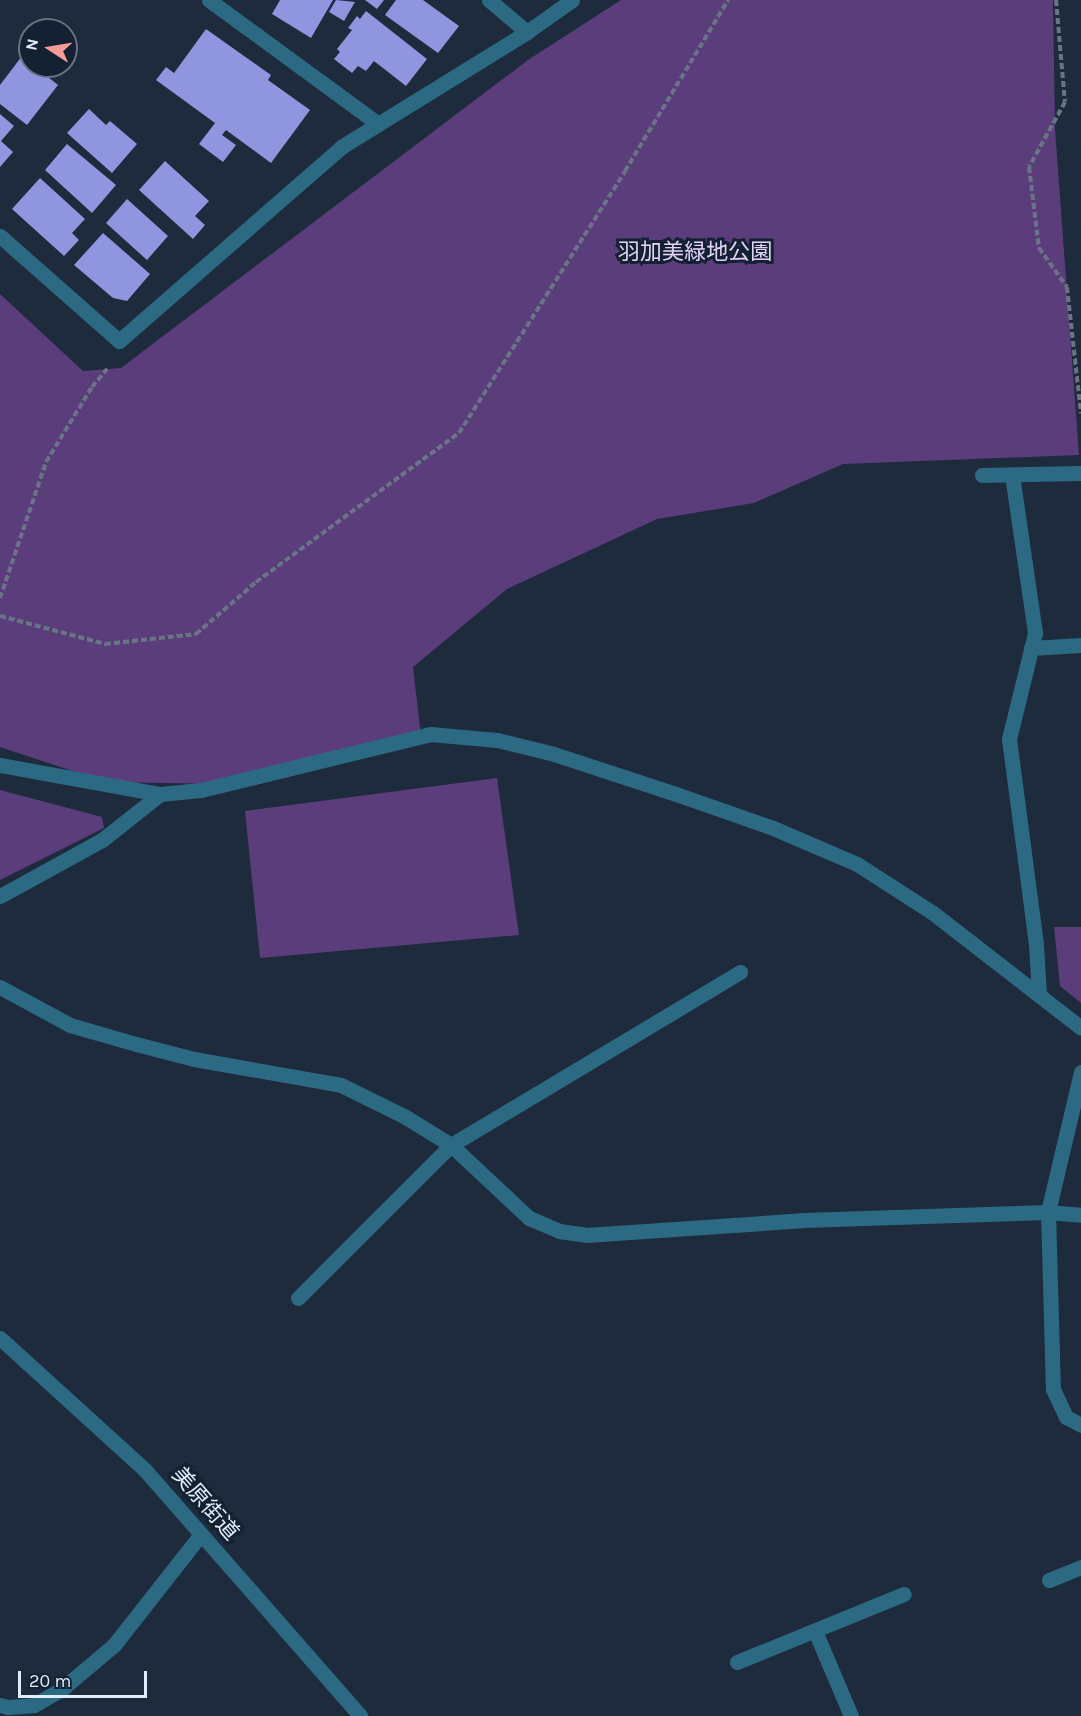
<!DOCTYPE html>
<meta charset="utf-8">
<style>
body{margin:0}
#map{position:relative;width:1081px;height:1716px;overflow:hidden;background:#1d2b3d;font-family:Karla,"Noto Sans JP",sans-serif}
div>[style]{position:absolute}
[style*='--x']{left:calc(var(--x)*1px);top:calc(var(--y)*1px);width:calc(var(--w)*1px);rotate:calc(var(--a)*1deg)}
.green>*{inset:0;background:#5c3d7c}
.building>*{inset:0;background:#9095df}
.path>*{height:4px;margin-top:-2px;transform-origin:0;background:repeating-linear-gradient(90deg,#697585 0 6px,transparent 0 9px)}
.minor>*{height:15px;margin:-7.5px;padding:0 7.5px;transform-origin:7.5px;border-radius:7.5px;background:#2c6a84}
span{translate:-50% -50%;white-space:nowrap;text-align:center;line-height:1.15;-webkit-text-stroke:6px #132133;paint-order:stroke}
.park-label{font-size:22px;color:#e3d2f8}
.street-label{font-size:22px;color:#e3edf9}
.north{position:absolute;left:18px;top:18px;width:60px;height:60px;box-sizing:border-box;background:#132133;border:2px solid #667382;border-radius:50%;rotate:282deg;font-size:16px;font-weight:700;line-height:24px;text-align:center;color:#e3edf9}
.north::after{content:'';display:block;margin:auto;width:21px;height:27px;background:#f59b99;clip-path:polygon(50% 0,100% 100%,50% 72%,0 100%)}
.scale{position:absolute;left:18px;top:1671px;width:129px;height:27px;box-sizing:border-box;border:3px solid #e3edf9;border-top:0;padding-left:8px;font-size:18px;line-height:21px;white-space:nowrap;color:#e3edf9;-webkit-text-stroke:4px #132133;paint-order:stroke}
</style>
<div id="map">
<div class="green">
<div style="clip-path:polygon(621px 0,1053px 0,1055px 129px,1079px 455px,843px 464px,754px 503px,657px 519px,507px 589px,413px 667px,421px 736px,225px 784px,106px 782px,0 747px,0 294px,83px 371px,121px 368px,528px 60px)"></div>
<div style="clip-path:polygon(497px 778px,519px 935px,260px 958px,245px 811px)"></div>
<div style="clip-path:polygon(0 790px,102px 817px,104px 828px,0 880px)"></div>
<div style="clip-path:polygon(1054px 927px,1081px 927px,1081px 1003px,1060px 986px)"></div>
</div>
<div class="building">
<div style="clip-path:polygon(280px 0,333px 0,311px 38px,272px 14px)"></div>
<div style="clip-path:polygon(336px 0,355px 2px,344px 21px,329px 12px)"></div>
<div style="clip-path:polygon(365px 0,384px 0,377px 9px)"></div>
<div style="clip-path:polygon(396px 0,423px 0,459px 26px,438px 53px,385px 15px)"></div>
<div style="clip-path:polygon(366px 11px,427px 59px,406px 86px,374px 61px,366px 71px,358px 66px,352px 73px,334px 59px,340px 52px,337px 49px,352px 30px,348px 28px,357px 16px,360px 19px)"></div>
<div style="clip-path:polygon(206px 29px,271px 75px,268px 80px,310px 110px,271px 163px,226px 130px,222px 135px,236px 145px,223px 162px,199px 144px,215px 123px,156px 80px,166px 67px,174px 73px)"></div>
<div style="clip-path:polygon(22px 56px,30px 63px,30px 66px,34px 66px,58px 85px,27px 125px,0 104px,0 85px)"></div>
<div style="clip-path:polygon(89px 109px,106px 125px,110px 121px,137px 144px,112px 173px,67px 133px)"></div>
<div style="clip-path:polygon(0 114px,14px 126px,1px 141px,13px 152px,0 167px)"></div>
<div style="clip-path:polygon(67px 144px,116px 185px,92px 213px,45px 170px)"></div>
<div style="clip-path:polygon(165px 161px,209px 201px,195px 216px,205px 225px,193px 239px,139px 190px)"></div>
<div style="clip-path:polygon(40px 178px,85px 219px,72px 233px,79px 240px,64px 256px,12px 209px)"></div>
<div style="clip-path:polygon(127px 199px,168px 236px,147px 260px,106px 223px)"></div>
<div style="clip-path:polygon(103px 233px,150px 274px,127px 301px,113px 298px,74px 265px)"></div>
</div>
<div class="path">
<div style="--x:1056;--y:0;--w:102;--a:85"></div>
<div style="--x:1065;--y:102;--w:74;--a:119"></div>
<div style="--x:1029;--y:167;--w:82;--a:83"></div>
<div style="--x:1039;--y:248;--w:48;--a:54.3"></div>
<div style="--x:1067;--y:287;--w:127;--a:83.7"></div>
<div style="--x:0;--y:598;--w:144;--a:-71.3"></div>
<div style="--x:46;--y:462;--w:88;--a:-58.5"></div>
<div style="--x:92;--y:387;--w:26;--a:-50"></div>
<div style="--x:0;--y:616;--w:109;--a:14.9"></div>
<div style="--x:105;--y:644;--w:92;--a:-6.3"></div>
<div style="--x:196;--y:634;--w:79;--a:-40.9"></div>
<div style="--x:256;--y:582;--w:252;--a:-36.3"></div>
<div style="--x:459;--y:433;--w:310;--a:-57.6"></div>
<div style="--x:625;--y:171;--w:200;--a:-58.9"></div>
</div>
<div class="minor">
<div style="--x:209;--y:0;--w:208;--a:36.2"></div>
<div style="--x:489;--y:0;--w:50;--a:40.1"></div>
<div style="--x:0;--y:236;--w:159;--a:41.4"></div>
<div style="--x:119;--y:341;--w:295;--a:-41.1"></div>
<div style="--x:341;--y:147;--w:219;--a:-31.7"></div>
<div style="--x:527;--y:32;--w:55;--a:-35.4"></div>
<div style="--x:982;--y:475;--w:99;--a:-1.2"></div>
<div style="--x:1012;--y:475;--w:160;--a:81.7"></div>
<div style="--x:1035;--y:633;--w:109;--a:103.8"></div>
<div style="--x:1009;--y:739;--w:207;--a:82.5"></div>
<div style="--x:1036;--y:944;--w:51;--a:86.6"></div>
<div style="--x:1031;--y:648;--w:50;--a:-3.4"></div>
<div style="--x:0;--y:765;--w:163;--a:10.3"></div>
<div style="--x:160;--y:794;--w:41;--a:-5.6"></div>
<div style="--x:201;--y:790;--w:236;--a:-13.7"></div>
<div style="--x:430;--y:734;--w:67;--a:5.1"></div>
<div style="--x:497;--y:740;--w:59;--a:13.8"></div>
<div style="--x:554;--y:754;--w:128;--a:18.2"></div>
<div style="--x:676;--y:794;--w:103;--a:19.3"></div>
<div style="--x:773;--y:828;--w:91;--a:23.2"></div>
<div style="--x:857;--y:864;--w:90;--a:32.8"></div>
<div style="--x:933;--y:913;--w:187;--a:37.8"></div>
<div style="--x:0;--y:896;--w:116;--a:-28.8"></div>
<div style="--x:102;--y:840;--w:74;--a:-38.4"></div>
<div style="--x:0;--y:987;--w:80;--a:28.5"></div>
<div style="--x:70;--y:1025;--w:69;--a:16.1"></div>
<div style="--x:136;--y:1044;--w:60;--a:14.5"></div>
<div style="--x:194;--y:1059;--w:149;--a:10"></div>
<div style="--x:341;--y:1085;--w:70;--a:26.2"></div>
<div style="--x:404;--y:1116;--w:55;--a:31.7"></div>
<div style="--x:451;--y:1145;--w:107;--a:43.1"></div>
<div style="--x:529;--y:1218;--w:33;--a:23"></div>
<div style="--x:559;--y:1231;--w:27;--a:8"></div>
<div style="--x:586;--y:1235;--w:219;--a:-3.9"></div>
<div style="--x:804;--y:1220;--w:244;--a:-1.9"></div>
<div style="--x:1048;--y:1212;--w:33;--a:5"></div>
<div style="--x:1081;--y:1072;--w:144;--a:103.3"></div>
<div style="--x:1048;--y:1212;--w:177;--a:88.4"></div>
<div style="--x:1053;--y:1389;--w:31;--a:65"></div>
<div style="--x:1066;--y:1417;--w:17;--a:28"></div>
<div style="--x:298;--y:1298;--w:216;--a:-45"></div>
<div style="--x:451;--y:1145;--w:337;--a:-30.9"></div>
<div style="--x:0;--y:1338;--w:196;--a:42.3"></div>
<div style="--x:145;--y:1470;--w:327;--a:48.8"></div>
<div style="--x:1049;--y:1580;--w:35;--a:-22"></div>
<div style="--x:815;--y:1631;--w:92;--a:67"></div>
<div style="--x:737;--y:1662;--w:180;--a:-22.2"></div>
<div style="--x:0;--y:1705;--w:8;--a:14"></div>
<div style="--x:8;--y:1707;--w:26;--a:-4"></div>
<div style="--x:34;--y:1705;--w:34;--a:-30"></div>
<div style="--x:63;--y:1688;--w:67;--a:-40.1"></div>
<div style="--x:114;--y:1645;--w:141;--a:-51.9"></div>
</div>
<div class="park-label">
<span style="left:695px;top:253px">羽加美緑地公園</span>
</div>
<div class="street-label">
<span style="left:205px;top:1504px;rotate:49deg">美原街道</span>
</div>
<div class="north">N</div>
<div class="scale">20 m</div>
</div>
